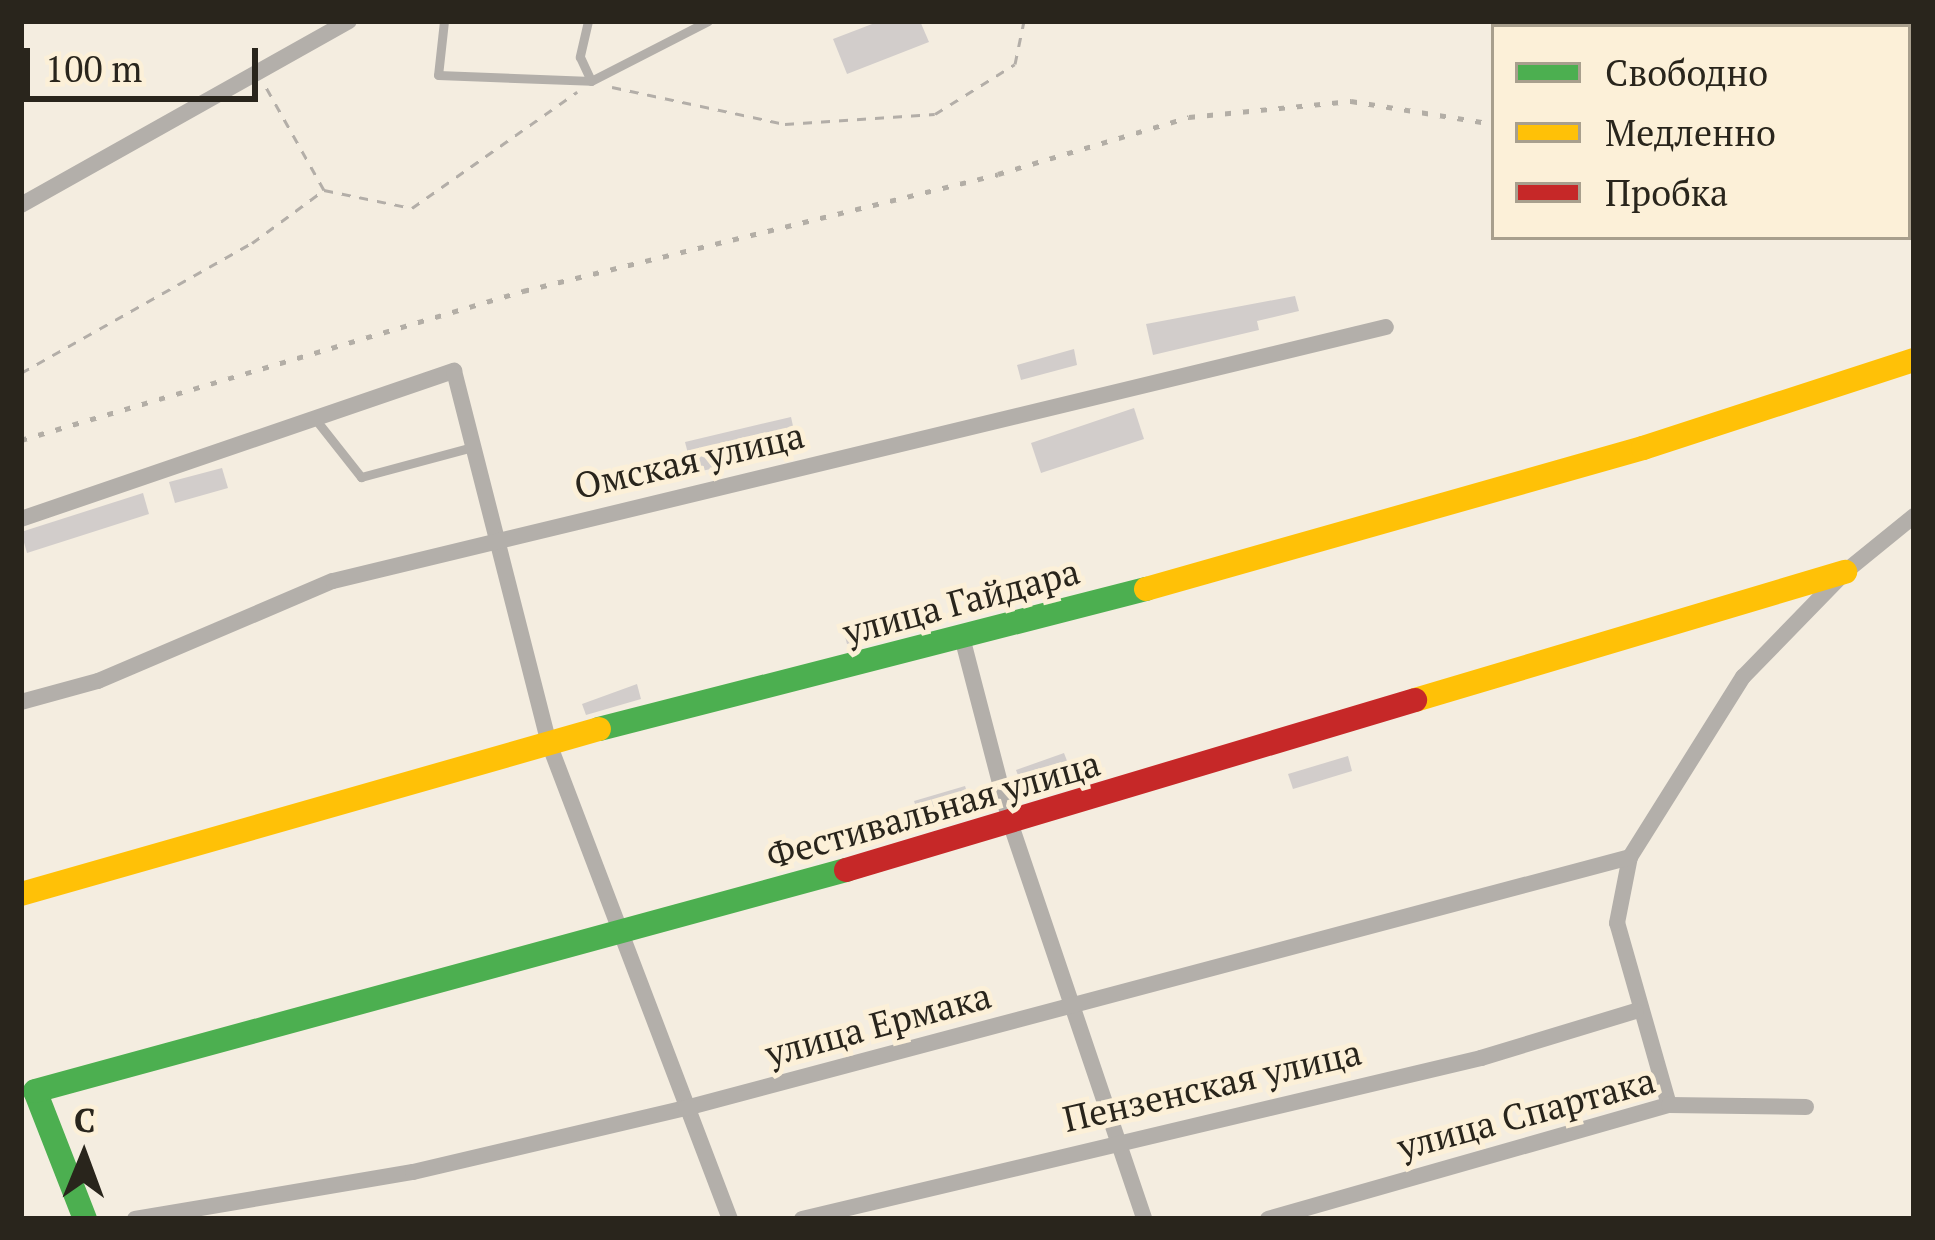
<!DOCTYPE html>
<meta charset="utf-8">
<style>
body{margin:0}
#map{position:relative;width:1935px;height:1240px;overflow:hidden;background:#f4ede0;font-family:"PT Serif",serif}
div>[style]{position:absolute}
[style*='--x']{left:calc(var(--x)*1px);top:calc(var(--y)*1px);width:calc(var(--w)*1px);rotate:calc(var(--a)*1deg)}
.building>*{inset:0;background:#d2cdcb}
.path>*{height:3px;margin-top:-1.5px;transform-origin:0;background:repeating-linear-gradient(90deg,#b3aea8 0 9px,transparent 0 18px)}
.lane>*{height:9px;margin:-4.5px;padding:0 4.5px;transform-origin:4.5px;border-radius:4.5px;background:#b3afaa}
.street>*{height:16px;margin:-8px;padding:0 8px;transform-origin:8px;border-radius:8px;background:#b3afaa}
.fast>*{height:24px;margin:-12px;padding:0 12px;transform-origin:12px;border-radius:12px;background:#4caf50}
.slow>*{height:24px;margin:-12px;padding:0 12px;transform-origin:12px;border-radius:12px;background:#ffc107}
.jam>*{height:24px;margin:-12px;padding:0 12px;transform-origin:12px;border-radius:12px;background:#c62828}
.rail>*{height:4.5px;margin-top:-2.25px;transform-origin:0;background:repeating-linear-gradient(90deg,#b3aea6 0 6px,transparent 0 18px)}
span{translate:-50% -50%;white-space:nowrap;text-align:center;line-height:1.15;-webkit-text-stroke:10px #fcf0d8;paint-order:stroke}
.street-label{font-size:36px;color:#29251c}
.frame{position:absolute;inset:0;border:24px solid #29251c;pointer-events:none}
.legend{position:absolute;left:1491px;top:24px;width:420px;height:216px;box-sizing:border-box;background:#fcf0d8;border:3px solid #a89f8d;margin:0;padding:15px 21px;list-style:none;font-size:36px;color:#29251c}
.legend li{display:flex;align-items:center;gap:24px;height:60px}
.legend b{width:60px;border:3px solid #a89f8d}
.north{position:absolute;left:24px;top:1096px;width:120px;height:120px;-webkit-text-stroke:9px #fcf0d8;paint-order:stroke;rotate:1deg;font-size:33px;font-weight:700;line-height:48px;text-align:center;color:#29251c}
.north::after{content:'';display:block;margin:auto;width:42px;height:54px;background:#29251c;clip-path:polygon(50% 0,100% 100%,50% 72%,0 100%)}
.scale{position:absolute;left:24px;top:48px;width:234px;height:54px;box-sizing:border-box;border:6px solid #29251c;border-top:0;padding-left:15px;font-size:36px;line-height:42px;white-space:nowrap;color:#29251c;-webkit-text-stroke:9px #fcf0d8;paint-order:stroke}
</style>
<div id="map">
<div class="building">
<div style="clip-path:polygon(880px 21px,920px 21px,929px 42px,847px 74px,833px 39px)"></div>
<div style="clip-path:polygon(1295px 296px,1299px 311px,1257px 321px,1259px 330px,1153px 355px,1146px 324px)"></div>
<div style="clip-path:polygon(1074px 349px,1077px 365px,1021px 380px,1017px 365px)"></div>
<div style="clip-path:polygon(1134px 408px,1144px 439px,1041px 473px,1031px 443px)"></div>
<div style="clip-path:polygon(791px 417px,798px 449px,693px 473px,685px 442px)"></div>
<div style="clip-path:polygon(222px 468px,228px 488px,175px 503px,169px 482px)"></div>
<div style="clip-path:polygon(143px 493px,149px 514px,27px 553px,21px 532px)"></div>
<div style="clip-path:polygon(903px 615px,907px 630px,847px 644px,843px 629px)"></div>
<div style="clip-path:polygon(637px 684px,641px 699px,586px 715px,582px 704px)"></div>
<div style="clip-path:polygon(1064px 753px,1074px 779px,1026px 797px,1016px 770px)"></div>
<div style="clip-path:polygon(1348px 756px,1352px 771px,1293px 789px,1288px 774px)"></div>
<div style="clip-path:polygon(965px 786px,973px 812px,923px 827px,914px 801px)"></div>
</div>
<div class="path">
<div style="--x:612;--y:87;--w:177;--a:12.1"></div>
<div style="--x:785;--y:124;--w:150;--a:-3.8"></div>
<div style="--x:935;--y:114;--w:94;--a:-32"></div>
<div style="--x:1015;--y:64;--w:44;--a:-78.2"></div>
<div style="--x:324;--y:190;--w:90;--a:11.6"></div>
<div style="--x:412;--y:208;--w:202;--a:-35.1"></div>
<div style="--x:21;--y:373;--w:265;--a:-29.4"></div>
<div style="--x:252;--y:243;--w:89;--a:-36.4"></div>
<div style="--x:324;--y:190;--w:118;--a:-119.4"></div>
</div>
<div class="lane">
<div style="--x:444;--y:21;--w:54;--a:96.3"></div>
<div style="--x:438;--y:75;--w:153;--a:2.2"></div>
<div style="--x:591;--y:81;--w:131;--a:-27.1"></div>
<div style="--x:588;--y:21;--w:37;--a:103"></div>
<div style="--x:580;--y:57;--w:26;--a:65"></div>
<div style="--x:316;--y:420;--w:73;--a:51.7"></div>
<div style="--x:361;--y:477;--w:115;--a:-15.1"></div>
</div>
<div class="street">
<div style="--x:21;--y:205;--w:376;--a:-29.3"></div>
<div style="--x:21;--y:519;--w:458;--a:-18.9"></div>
<div style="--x:454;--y:371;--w:382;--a:75.7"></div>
<div style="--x:548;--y:741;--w:511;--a:69.16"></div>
<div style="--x:963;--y:641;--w:190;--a:75.4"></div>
<div style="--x:1011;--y:825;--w:416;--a:71.3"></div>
<div style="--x:21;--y:702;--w:80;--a:-15.3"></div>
<div style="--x:98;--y:681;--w:255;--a:-23.1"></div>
<div style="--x:333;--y:581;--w:1083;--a:-13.56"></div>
<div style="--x:1669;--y:1105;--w:189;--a:-105.9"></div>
<div style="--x:1617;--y:923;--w:67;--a:-78.9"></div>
<div style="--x:1630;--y:857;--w:213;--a:-57.9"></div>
<div style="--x:1743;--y:677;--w:146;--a:-45.8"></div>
<div style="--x:1845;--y:572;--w:89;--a:-39.1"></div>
<div style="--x:135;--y:1219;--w:282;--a:-9.6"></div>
<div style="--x:413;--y:1172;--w:280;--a:-13.2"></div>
<div style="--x:686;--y:1108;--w:977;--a:-14.89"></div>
<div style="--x:802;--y:1219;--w:698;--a:-13.34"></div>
<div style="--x:1481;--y:1058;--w:162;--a:-16.9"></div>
<div style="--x:1268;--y:1219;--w:417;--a:-15.9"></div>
<div style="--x:1669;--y:1105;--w:137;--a:0.8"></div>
</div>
<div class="fast">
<div style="--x:599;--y:729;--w:565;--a:-14.36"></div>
<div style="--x:85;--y:1219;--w:137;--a:-111.3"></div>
<div style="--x:35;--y:1091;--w:841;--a:-15.24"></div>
</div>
<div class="slow">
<div style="--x:1146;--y:589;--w:517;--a:-15.84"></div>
<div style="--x:1643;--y:448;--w:285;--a:-18"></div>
<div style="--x:1415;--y:700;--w:449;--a:-16.6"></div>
<div style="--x:21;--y:894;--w:601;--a:-15.93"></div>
</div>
<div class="jam">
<div style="--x:846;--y:870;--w:594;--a:-16.63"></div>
</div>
<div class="rail">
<div style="--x:1908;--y:43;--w:7;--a:-34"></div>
<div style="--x:21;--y:440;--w:524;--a:-16.53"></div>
<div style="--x:523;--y:291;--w:489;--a:-13.8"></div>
<div style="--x:998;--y:174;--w:199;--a:-16.6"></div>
<div style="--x:1189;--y:117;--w:163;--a:-5.6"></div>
<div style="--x:1351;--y:101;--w:145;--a:9.1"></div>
</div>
<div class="street-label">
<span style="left:689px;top:460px;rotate:-13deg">Омская улица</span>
<span style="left:961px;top:601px;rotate:-15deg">улица Гайдара</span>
<span style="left:933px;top:809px;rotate:-16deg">Фестивальная улица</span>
<span style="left:878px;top:1024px;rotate:-15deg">улица Ермака</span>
<span style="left:1212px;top:1085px;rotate:-13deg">Пензенская улица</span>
<span style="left:1526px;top:1113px;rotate:-15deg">улица Спартака</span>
</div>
<div class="frame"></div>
<ul class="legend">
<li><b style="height:15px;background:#4caf50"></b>Свободно</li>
<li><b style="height:15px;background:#ffc107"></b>Медленно</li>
<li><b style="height:15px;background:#c62828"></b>Пробка</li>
</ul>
<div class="north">С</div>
<div class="scale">100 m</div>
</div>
